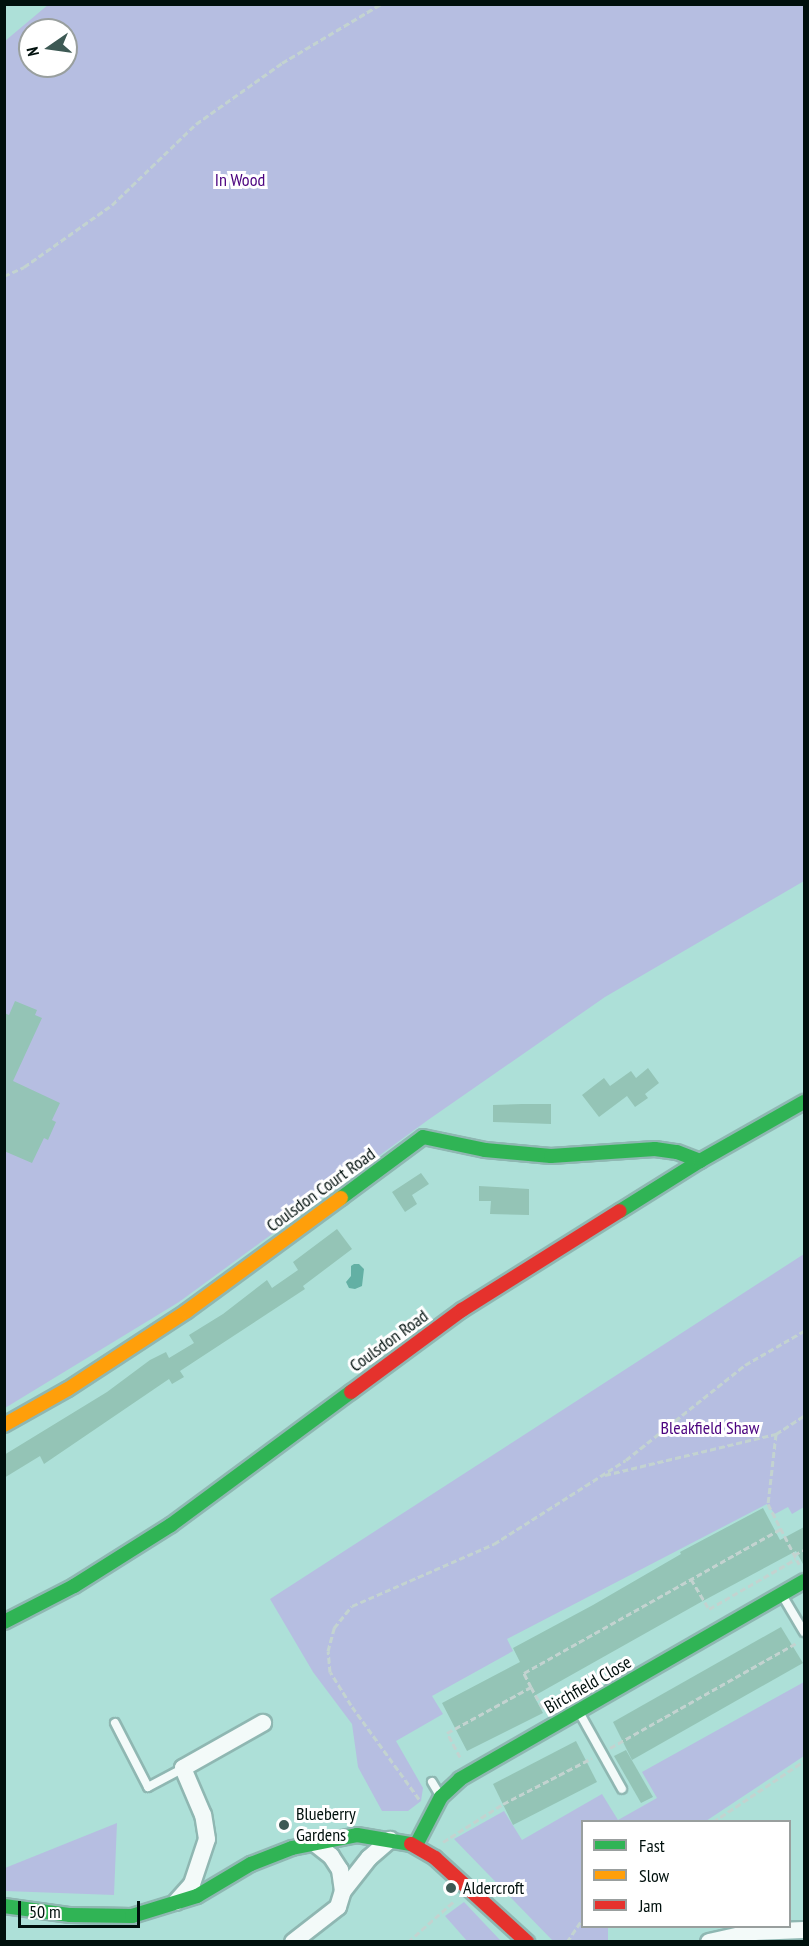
<!DOCTYPE html>
<style>
body{margin:0}
#map{position:relative;width:809px;height:1946px;overflow:hidden;background:#ade0d8;font-family:"PT Sans Narrow",sans-serif}
div>[style]{position:absolute}
[style*='--x']{left:calc(var(--x)*1px);top:calc(var(--y)*1px);width:calc(var(--w)*1px);rotate:calc(var(--a)*1deg)}
.green>*{inset:0;background:#b6bee1}
.water>*{inset:0;background:#63b0a4}
.building>*{inset:0;background:#94c4b6}
.path>*{height:3px;margin-top:-1.5px;transform-origin:0;background:repeating-linear-gradient(90deg,#c3d3d0 0 6px,transparent 0 9px)}
.roads{filter:drop-shadow(2px 0 #8fb7b2) drop-shadow(-2px 0 #8fb7b2) drop-shadow(0 2px #8fb7b2) drop-shadow(0 -2px #8fb7b2)}
.lane>*{height:8px;margin:-4px;padding:0 4px;transform-origin:4px;border-radius:4px;background:#f3faf9}
.street>*{height:16px;margin:-8px;padding:0 8px;transform-origin:8px;border-radius:8px;background:#f3faf9}
.fast>*{height:14px;margin:-7px;padding:0 7px;transform-origin:7px;border-radius:7px;background:#30b455}
.slow>*{height:14px;margin:-7px;padding:0 7px;transform-origin:7px;border-radius:7px;background:#ff9f0a}
.jam>*{height:14px;margin:-7px;padding:0 7px;transform-origin:7px;border-radius:7px;background:#e5322d}
.dots>*{width:16px;height:16px;translate:-50% -50%;box-sizing:border-box;border:3px solid #fff;border-radius:50%}
span{translate:-50% -50%;white-space:nowrap;text-align:center;line-height:1.15;-webkit-text-stroke:6px #fff;paint-order:stroke}
.park-label{font-size:18px;color:#4b037f}
.street-label{font-size:18px;color:#00100d}
.poi-label{font-size:18px;color:#00100d}
.left{translate:0 -50%;text-align:left}
.frame{position:absolute;inset:0;border:6px solid #00100d;pointer-events:none}
.legend{position:absolute;left:581px;top:1820px;width:210px;height:108px;box-sizing:border-box;background:#fff;border:2px solid #999f9e;margin:0;padding:8px 10px;list-style:none;font-size:18px;color:#00100d}
.legend li{display:flex;align-items:center;gap:12px;height:30px}
.legend b{width:30px;border:2px solid #999f9e}
.north{position:absolute;left:18px;top:18px;width:60px;height:60px;box-sizing:border-box;background:#fff;border:2px solid #999f9e;border-radius:50%;rotate:257deg;font-size:16px;font-weight:700;line-height:24px;text-align:center;color:#00100d}
.north::after{content:'';display:block;margin:auto;width:21px;height:27px;background:#3d5954;clip-path:polygon(50% 0,100% 100%,50% 72%,0 100%)}
.scale{position:absolute;left:18px;top:1901px;width:122px;height:27px;box-sizing:border-box;border:3px solid #00100d;border-top:0;padding-left:8px;font-size:18px;line-height:21px;white-space:nowrap;color:#00100d;-webkit-text-stroke:4px #fff;paint-order:stroke}
</style>
<div id="map">
<div class="green">
<div style="clip-path:polygon(evenodd,49px 4px,804px 5px,804px 881px,605px 997px,428px 1120px,179px 1302px,5px 1408px,5px 41px,49px 4px,30px 30px,66px 30px,66px 66px,30px 66px,30px 30px)"></div>
<div style="clip-path:polygon(804px 1254px,804px 1507px,792px 1514px,788px 1507px,775px 1514px,767px 1504px,507px 1639px,513px 1651px,432px 1696px,443px 1714px,396px 1741px,423px 1788px,421px 1801px,408px 1811px,382px 1811px,358px 1767px,352px 1724px,313px 1672px,270px 1599px)"></div>
<div style="clip-path:polygon(804px 1682px,804px 1756px,706px 1821px,582px 1822px,582px 1926px,608px 1927px,608px 1941px,553px 1941px,454px 1839px,504px 1811px,522px 1840px,602px 1794px,618px 1820px,657px 1798px,642px 1772px)"></div>
<div style="clip-path:polygon(117px 1823px,114px 1895px,5px 1891px,5px 1868px)"></div>
<div style="clip-path:polygon(464px 1902px,501px 1941px,467px 1941px,445px 1916px)"></div>
</div>
<div class="water">
<div style="clip-path:polygon(354px 1264px,359px 1264px,364px 1269px,362px 1286px,355px 1289px,349px 1288px,346px 1282px,351px 1276px,351px 1266px)"></div>
</div>
<div class="building">
<div style="clip-path:polygon(15px 1001px,37px 1010px,35px 1015px,42px 1018px,13px 1081px,60px 1103px,52px 1120px,56px 1122px,48px 1140px,44px 1138px,32px 1163px,4px 1151px,4px 1013px,9px 1015px)"></div>
<div style="clip-path:polygon(648px 1068px,659px 1083px,645px 1094px,648px 1098px,635px 1107px,627px 1096px,599px 1117px,582px 1095px,604px 1078px,610px 1086px,631px 1071px,636px 1078px)"></div>
<div style="clip-path:polygon(522px 1104px,551px 1104px,551px 1124px,493px 1122px,493px 1105px)"></div>
<div style="clip-path:polygon(421px 1173px,429px 1184px,412px 1195px,417px 1204px,405px 1212px,392px 1192px)"></div>
<div style="clip-path:polygon(479px 1186px,529px 1189px,529px 1215px,490px 1214px,491px 1201px,479px 1201px)"></div>
<div style="clip-path:polygon(337px 1229px,352px 1249px,303px 1286px,305px 1289px,180px 1371px,184px 1377px,172px 1384px,169px 1379px,44px 1464px,40px 1456px,4px 1478px,4px 1455px,107px 1392px,150px 1360px,166px 1352px,169px 1358px,194px 1343px,189px 1335px,223px 1314px,267px 1280px,272px 1288px,298px 1270px,293px 1262px)"></div>
<div style="clip-path:polygon(763px 1508px,780px 1540px,804px 1527px,804px 1566px,796px 1551px,701px 1602px,534px 1696px,543px 1713px,467px 1751px,442px 1703px,520px 1662px,513px 1648px,593px 1605px,681px 1554px,680px 1552px)"></div>
<div style="clip-path:polygon(781px 1627px,803px 1663px,632px 1760px,613px 1722px)"></div>
<div style="clip-path:polygon(576px 1741px,597px 1782px,513px 1825px,493px 1784px)"></div>
<div style="clip-path:polygon(626px 1750px,653px 1797px,641px 1803px,614px 1756px)"></div>
</div>
<div class="path">
<div style="--x:4;--y:276;--w:22;--a:-24"></div>
<div style="--x:24;--y:267;--w:108;--a:-35.2"></div>
<div style="--x:112;--y:205;--w:117;--a:-44"></div>
<div style="--x:196;--y:124;--w:105;--a:-35.3"></div>
<div style="--x:282;--y:63;--w:115;--a:-30.8"></div>
<div style="--x:776;--y:1434;--w:33;--a:-33"></div>
<div style="--x:605;--y:1475;--w:176;--a:-13.5"></div>
<div style="--x:776;--y:1434;--w:70;--a:96.5"></div>
<div style="--x:768;--y:1504;--w:68;--a:62.7"></div>
<div style="--x:794;--y:1555;--w:11;--a:-27"></div>
<div style="--x:691;--y:1579;--w:35;--a:59"></div>
<div style="--x:709;--y:1609;--w:100;--a:-29.9"></div>
<div style="--x:531;--y:1687;--w:25;--a:61"></div>
<div style="--x:610;--y:1748;--w:216;--a:-29.4"></div>
<div style="--x:460;--y:1757;--w:27;--a:-118"></div>
<div style="--x:447;--y:1733;--w:96;--a:-28.7"></div>
<div style="--x:531;--y:1687;--w:16;--a:-117"></div>
<div style="--x:524;--y:1673;--w:295;--a:-29.3"></div>
<div style="--x:419;--y:1799;--w:116;--a:-125.9"></div>
<div style="--x:351;--y:1705;--w:39;--a:-122"></div>
<div style="--x:330;--y:1672;--w:21;--a:-95"></div>
<div style="--x:328;--y:1651;--w:24;--a:-75"></div>
<div style="--x:334;--y:1628;--w:28;--a:-51"></div>
<div style="--x:352;--y:1606;--w:155;--a:-23.6"></div>
<div style="--x:494;--y:1544;--w:156;--a:-32.5"></div>
<div style="--x:626;--y:1460;--w:152;--a:-38.6"></div>
<div style="--x:745;--y:1365;--w:68;--a:-30"></div>
<div style="--x:713;--y:1822;--w:110;--a:-33.8"></div>
<div style="--x:443;--y:1842;--w:71;--a:-32.3"></div>
<div style="--x:503;--y:1804;--w:100;--a:-27.3"></div>
<div style="--x:408;--y:1942;--w:62;--a:-41.7"></div>
<div style="--x:567;--y:1942;--w:27;--a:-56"></div>
</div>
<div class="roads">
<div class="lane">
<div style="--x:782;--y:1595;--w:43;--a:59.3"></div>
<div style="--x:579;--y:1712;--w:88;--a:60.8"></div>
<div style="--x:115;--y:1723;--w:72;--a:62.7"></div>
<div style="--x:148;--y:1787;--w:40;--a:-28"></div>
<div style="--x:432;--y:1782;--w:17;--a:59"></div>
</div>
<div class="street">
<div style="--x:313;--y:1842;--w:23;--a:38"></div>
<div style="--x:331;--y:1856;--w:17;--a:57"></div>
<div style="--x:340;--y:1870;--w:21;--a:82"></div>
<div style="--x:176;--y:1902;--w:24;--a:-48"></div>
<div style="--x:192;--y:1884;--w:47;--a:-71.6"></div>
<div style="--x:207;--y:1839;--w:24;--a:-99"></div>
<div style="--x:203;--y:1815;--w:51;--a:-113.1"></div>
<div style="--x:183;--y:1768;--w:92;--a:-29.4"></div>
<div style="--x:293;--y:1942;--w:57;--a:-37.9"></div>
<div style="--x:338;--y:1907;--w:17;--a:-73"></div>
<div style="--x:343;--y:1891;--w:42;--a:-51.8"></div>
<div style="--x:369;--y:1858;--w:28;--a:-41"></div>
<div style="--x:709;--y:1942;--w:46;--a:-12.5"></div>
<div style="--x:754;--y:1932;--w:50;--a:-2.3"></div>
</div>
<div class="fast">
<div style="--x:341;--y:1198;--w:102;--a:-36.6"></div>
<div style="--x:423;--y:1137;--w:63;--a:11.8"></div>
<div style="--x:485;--y:1150;--w:66;--a:5.2"></div>
<div style="--x:551;--y:1156;--w:104;--a:-3.9"></div>
<div style="--x:655;--y:1149;--w:22;--a:8"></div>
<div style="--x:677;--y:1152;--w:25;--a:21"></div>
<div style="--x:620;--y:1211;--w:94;--a:-32"></div>
<div style="--x:700;--y:1161;--w:120;--a:-29.6"></div>
<div style="--x:4;--y:1622;--w:79;--a:-27.2"></div>
<div style="--x:74;--y:1586;--w:115;--a:-32.2"></div>
<div style="--x:171;--y:1525;--w:224;--a:-36.5"></div>
<div style="--x:416;--y:1845;--w:54;--a:-62.5"></div>
<div style="--x:441;--y:1797;--w:26;--a:-43"></div>
<div style="--x:460;--y:1779;--w:397;--a:-29.9"></div>
<div style="--x:4;--y:1906;--w:67;--a:7.8"></div>
<div style="--x:70;--y:1915;--w:62;--a:0.9"></div>
<div style="--x:132;--y:1916;--w:68;--a:-17.1"></div>
<div style="--x:197;--y:1896;--w:63;--a:-30.7"></div>
<div style="--x:251;--y:1864;--w:44;--a:-21.3"></div>
<div style="--x:292;--y:1848;--w:66;--a:-11.3"></div>
<div style="--x:357;--y:1835;--w:55;--a:9.5"></div>
</div>
<div class="slow">
<div style="--x:4;--y:1425;--w:73;--a:-29.4"></div>
<div style="--x:68;--y:1389;--w:142;--a:-33.2"></div>
<div style="--x:187;--y:1311;--w:191;--a:-36.3"></div>
</div>
<div class="jam">
<div style="--x:351;--y:1392;--w:138;--a:-36.5"></div>
<div style="--x:462;--y:1310;--w:186;--a:-32.1"></div>
<div style="--x:411;--y:1844;--w:28;--a:30"></div>
<div style="--x:435;--y:1858;--w:125;--a:42.4"></div>
</div>
</div>
<div class="dots">
<div style="left:284px;top:1825px;background:#3d5954"></div>
<div style="left:451px;top:1888px;background:#3d5954"></div>
</div>
<div class="park-label">
<span style="left:240px;top:180px">In Wood</span>
<span style="left:710px;top:1428px">Bleakfield Shaw</span>
</div>
<div class="street-label">
<span style="left:321px;top:1190px;rotate:-36deg">Coulsdon Court Road</span>
<span style="left:389px;top:1341px;rotate:-36deg">Coulsdon Road</span>
<span style="left:588px;top:1685px;rotate:-30deg">Birchfield Close</span>
</div>
<div class="poi-label">
<span class="left" style="left:296px;top:1825px">Blueberry<br>Gardens</span>
<span class="left" style="left:463px;top:1888px">Aldercroft</span>
</div>
<div class="frame"></div>
<ul class="legend">
<li><b style="height:8px;background:#30b455"></b>Fast</li>
<li><b style="height:8px;background:#ff9f0a"></b>Slow</li>
<li><b style="height:8px;background:#e5322d"></b>Jam</li>
</ul>
<div class="north">N</div>
<div class="scale">50 m</div>
</div>
